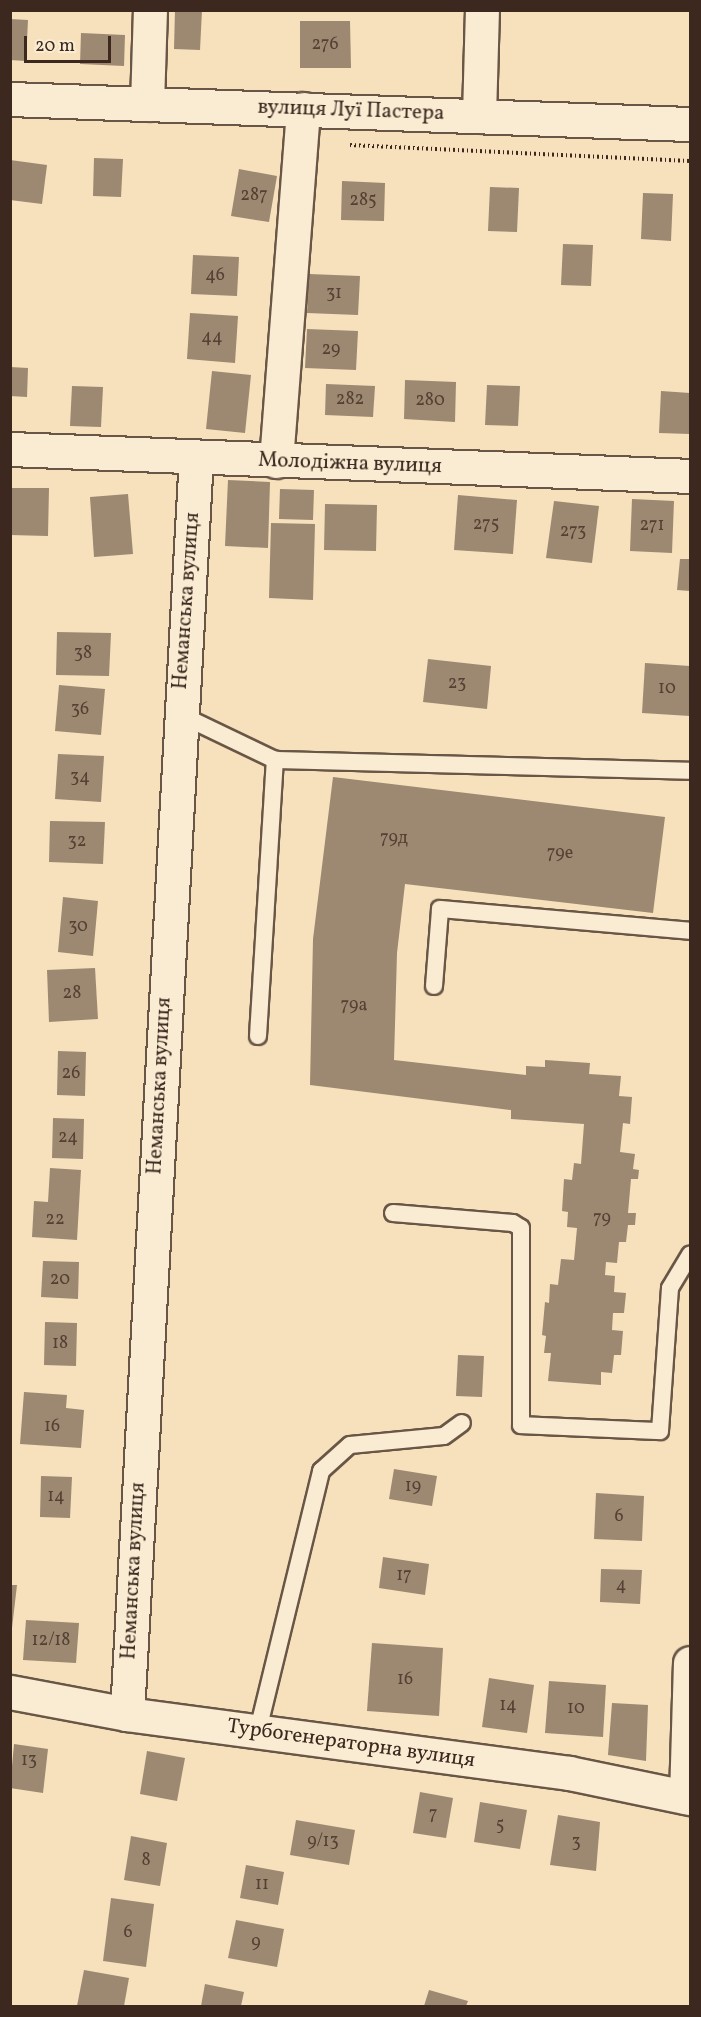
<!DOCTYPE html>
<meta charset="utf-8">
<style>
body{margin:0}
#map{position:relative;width:701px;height:2017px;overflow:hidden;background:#f6e1bc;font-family:Vollkorn,serif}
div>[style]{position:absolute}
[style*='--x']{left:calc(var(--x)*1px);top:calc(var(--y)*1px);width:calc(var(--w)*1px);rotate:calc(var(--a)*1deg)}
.building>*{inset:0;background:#9d8871}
.path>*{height:4px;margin-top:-2px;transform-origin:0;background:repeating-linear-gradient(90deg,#3c281f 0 1.5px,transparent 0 4.5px)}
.roads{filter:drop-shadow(2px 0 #6a5646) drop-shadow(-2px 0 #6a5646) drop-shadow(0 2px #6a5646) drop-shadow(0 -2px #6a5646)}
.lane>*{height:16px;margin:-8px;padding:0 8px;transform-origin:8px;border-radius:8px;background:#f9ecd3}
.street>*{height:33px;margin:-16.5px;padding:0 16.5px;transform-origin:16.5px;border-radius:16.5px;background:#f9ecd3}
.secondary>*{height:33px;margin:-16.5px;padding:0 16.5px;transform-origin:16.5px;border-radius:16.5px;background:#f9ecd3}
span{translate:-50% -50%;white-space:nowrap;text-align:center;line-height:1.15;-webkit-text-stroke:4.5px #f9ecd3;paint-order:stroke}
.number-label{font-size:18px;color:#544034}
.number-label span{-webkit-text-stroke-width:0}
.street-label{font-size:21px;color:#3c281f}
.frame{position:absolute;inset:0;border:12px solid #3c281f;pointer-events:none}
.scale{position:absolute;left:24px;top:36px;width:87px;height:27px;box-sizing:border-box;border:3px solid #3c281f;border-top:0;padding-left:8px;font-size:18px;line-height:21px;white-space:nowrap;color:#3c281f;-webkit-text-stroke:4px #f9ecd3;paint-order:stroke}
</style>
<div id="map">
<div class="building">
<div style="clip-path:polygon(175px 10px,202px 10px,200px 50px,174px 49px)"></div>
<div style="clip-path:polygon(10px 19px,28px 20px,26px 61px,10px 60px)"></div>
<div style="clip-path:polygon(300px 21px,350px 21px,351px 68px,300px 68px)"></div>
<div style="clip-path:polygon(81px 33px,125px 35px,124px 66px,80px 64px)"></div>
<div style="clip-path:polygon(94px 158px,123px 159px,121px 197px,93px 196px)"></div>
<div style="clip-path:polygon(10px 160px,47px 165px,42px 204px,10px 200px)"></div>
<div style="clip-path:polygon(239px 169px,277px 176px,269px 222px,231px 216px)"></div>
<div style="clip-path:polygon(342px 181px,385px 183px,384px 221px,341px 220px)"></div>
<div style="clip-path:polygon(490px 187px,519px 188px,517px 232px,488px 231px)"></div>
<div style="clip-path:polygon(643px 193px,673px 194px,671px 241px,641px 239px)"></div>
<div style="clip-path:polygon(563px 244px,593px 245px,591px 286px,561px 285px)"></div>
<div style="clip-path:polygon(193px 255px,239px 257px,237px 296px,191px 294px)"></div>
<div style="clip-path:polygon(309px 274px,360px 276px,358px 315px,307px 313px)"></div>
<div style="clip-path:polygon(190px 313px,238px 316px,235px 363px,187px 359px)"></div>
<div style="clip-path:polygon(307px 329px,358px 331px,356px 370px,305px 368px)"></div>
<div style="clip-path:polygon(10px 367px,28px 368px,27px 397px,10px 396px)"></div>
<div style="clip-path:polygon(212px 371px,251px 375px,245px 433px,206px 429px)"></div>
<div style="clip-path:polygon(405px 380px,456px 382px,455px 422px,404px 419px)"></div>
<div style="clip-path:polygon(326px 384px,375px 386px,373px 417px,325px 415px)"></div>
<div style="clip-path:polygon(487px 385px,520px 386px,518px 426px,485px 425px)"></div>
<div style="clip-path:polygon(72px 386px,103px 387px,101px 427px,70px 426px)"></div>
<div style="clip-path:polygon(661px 391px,690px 393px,690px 434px,659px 433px)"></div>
<div style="clip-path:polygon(228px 480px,270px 482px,268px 548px,225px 546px)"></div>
<div style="clip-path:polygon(11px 488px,49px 488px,48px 536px,10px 535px)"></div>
<div style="clip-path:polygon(280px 489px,314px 490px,313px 520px,279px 519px)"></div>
<div style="clip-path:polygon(128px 494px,133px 554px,94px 557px,90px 497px)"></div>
<div style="clip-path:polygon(458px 495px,517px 500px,513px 554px,454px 550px)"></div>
<div style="clip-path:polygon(632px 499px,674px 501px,672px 553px,630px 551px)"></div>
<div style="clip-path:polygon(554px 501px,599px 506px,592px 563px,546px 558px)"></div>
<div style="clip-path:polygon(325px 504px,377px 505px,376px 551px,324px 550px)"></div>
<div style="clip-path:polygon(271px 523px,315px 524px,313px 600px,269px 598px)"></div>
<div style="clip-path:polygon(680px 559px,690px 559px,690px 591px,677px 590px)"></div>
<div style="clip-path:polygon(57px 632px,111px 633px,109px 676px,56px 675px)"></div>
<div style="clip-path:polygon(428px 659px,491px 666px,487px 709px,423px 702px)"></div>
<div style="clip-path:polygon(645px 663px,690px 666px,690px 716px,642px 713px)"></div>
<div style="clip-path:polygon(59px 685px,105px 689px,101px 735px,55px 731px)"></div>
<div style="clip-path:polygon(58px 754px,104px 756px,101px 802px,55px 799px)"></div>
<div style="clip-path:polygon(333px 777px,665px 817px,653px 913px,405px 884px,397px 953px,394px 1060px,526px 1075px,526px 1066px,545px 1067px,545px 1060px,590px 1063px,589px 1074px,621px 1076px,619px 1096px,632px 1097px,630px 1124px,623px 1123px,620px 1152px,635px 1154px,633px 1169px,639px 1170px,638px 1179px,631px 1179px,628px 1213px,636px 1213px,635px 1225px,628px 1225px,626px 1242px,619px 1242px,617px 1263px,606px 1262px,605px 1275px,615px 1276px,614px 1292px,626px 1293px,624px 1313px,613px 1313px,612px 1330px,623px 1331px,621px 1355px,614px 1355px,612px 1373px,601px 1372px,601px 1385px,548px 1381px,551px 1353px,544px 1353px,546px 1336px,542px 1335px,545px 1302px,549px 1303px,550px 1284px,558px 1285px,561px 1259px,574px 1260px,577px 1228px,567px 1227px,568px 1212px,562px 1211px,564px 1179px,572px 1180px,574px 1163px,581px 1164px,584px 1124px,511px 1119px,511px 1110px,310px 1085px,313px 939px)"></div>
<div style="clip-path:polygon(50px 821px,105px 822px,103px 864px,49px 862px)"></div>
<div style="clip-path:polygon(63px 897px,98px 901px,93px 956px,58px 952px)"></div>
<div style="clip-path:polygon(95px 968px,98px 1019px,49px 1022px,47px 970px)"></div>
<div style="clip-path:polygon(58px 1051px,86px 1052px,85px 1096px,57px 1095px)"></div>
<div style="clip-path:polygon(53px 1118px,84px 1119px,83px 1159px,52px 1158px)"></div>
<div style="clip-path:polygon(50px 1168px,81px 1170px,77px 1240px,32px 1237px,34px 1201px,48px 1202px)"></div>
<div style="clip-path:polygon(43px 1261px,79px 1262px,78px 1299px,41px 1297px)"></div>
<div style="clip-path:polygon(45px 1322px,77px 1323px,76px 1366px,44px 1365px)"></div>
<div style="clip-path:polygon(458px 1355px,484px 1356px,482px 1397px,456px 1396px)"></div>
<div style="clip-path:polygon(24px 1392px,67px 1395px,66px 1408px,84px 1410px,81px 1448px,20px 1444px)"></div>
<div style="clip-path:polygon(394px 1469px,437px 1476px,432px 1506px,389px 1499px)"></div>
<div style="clip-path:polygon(41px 1476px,72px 1477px,70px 1518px,40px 1517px)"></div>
<div style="clip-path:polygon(596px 1493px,644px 1496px,642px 1541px,594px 1539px)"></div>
<div style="clip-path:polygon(383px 1557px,429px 1564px,425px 1595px,379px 1588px)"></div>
<div style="clip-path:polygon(601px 1569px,642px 1570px,640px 1604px,600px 1602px)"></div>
<div style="clip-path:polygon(10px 1585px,17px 1585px,12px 1628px,10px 1628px)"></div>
<div style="clip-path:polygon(26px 1620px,79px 1623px,76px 1663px,23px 1660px)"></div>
<div style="clip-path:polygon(372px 1643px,443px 1648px,439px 1716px,367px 1711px)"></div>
<div style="clip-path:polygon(489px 1678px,534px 1685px,527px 1733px,482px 1727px)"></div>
<div style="clip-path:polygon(549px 1681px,606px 1685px,603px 1737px,545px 1733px)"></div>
<div style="clip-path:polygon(612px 1703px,648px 1705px,646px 1761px,608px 1755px)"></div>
<div style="clip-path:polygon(14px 1744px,48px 1749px,43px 1793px,10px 1788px)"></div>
<div style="clip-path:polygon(147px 1751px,185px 1758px,177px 1801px,140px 1794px)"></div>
<div style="clip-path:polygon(420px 1792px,453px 1798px,446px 1838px,413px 1833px)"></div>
<div style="clip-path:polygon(480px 1802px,527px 1810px,520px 1849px,474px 1842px)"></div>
<div style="clip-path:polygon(558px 1815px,600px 1822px,596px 1871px,550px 1865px)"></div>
<div style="clip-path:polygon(296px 1820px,355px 1830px,349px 1865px,290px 1855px)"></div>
<div style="clip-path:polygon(131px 1836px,167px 1843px,160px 1886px,124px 1880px)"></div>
<div style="clip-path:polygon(246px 1865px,284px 1872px,278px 1905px,240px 1898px)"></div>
<div style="clip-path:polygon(111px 1898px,154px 1904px,146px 1967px,103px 1961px)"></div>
<div style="clip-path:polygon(236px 1920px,284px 1929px,277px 1967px,228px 1958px)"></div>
<div style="clip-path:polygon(84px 1970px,129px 1978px,124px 2006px,77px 2006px)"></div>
<div style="clip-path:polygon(205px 1984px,244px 1992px,241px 2006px,201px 2006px)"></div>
<div style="clip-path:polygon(429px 1990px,468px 2001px,466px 2006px,424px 2006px)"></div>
</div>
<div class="path">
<div style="--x:350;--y:145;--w:340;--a:2.7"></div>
</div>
<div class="roads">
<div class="lane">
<div style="--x:179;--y:714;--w:106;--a:25.6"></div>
<div style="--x:275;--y:760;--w:415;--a:1.5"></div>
<div style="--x:434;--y:986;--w:77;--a:-85.5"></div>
<div style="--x:440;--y:909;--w:251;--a:5"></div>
<div style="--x:258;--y:1036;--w:277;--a:-86.5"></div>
<div style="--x:393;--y:1213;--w:120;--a:4.8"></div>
<div style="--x:513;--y:1223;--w:9;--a:32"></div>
<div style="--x:521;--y:1228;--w:197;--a:90"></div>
<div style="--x:521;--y:1425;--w:139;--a:2.5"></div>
<div style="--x:660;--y:1431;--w:143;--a:-86"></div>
<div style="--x:670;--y:1288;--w:39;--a:-59"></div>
<div style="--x:258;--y:1730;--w:267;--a:-76.3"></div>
<div style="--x:321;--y:1471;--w:39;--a:-42"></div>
<div style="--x:350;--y:1445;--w:94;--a:-5.5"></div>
<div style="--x:444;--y:1436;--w:22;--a:-36"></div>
</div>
<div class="street">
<div style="--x:147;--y:104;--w:94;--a:-88.2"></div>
<div style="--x:479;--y:116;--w:106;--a:-88.4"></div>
<div style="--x:10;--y:449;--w:681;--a:2.27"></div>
<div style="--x:276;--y:461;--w:353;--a:-85.6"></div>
<div style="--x:10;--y:1692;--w:119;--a:10.6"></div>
<div style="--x:127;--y:1714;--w:446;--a:7.6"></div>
<div style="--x:569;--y:1773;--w:124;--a:11.7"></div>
<div style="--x:127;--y:1714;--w:1258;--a:-86.86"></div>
<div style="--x:686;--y:1797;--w:134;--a:-88.3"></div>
</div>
<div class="secondary">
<div style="--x:10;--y:99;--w:680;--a:2.11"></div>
</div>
</div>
<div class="number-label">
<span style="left:325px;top:45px">276</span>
<span style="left:254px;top:196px">287</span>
<span style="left:363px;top:201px">285</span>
<span style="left:215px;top:276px">46</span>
<span style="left:334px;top:294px">31</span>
<span style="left:212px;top:338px">44</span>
<span style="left:331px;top:350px">29</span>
<span style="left:350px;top:400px">282</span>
<span style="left:430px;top:401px">280</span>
<span style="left:486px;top:525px">275</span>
<span style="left:652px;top:526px">271</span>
<span style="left:573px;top:532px">273</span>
<span style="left:83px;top:654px">38</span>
<span style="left:457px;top:684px">23</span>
<span style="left:667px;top:689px">10</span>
<span style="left:80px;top:710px">36</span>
<span style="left:80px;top:778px">34</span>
<span style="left:394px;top:839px">79д</span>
<span style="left:77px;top:842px">32</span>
<span style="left:560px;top:854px">79е</span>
<span style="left:78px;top:927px">30</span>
<span style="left:72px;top:994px">28</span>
<span style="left:354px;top:1006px">79а</span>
<span style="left:71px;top:1074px">26</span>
<span style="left:68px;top:1138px">24</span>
<span style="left:602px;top:1219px">79</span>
<span style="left:55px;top:1220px">22</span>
<span style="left:60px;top:1280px">20</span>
<span style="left:60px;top:1344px">18</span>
<span style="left:52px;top:1427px">16</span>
<span style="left:413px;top:1487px">19</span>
<span style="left:56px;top:1497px">14</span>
<span style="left:619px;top:1517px">6</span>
<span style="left:404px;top:1576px">17</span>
<span style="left:621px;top:1586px">4</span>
<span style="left:51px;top:1641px">12/18</span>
<span style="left:405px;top:1680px">16</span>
<span style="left:508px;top:1706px">14</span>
<span style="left:576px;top:1709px">10</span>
<span style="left:29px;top:1761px">13</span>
<span style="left:433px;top:1815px">7</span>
<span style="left:500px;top:1826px">5</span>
<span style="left:323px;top:1842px">9/13</span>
<span style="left:576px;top:1843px">3</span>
<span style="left:146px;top:1861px">8</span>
<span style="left:262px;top:1885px">11</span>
<span style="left:128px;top:1933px">6</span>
<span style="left:256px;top:1943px">9</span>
</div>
<div class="street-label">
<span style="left:351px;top:111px;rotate:2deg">вулиця Луї Пастера</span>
<span style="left:350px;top:464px;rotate:2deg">Молодіжна вулиця</span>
<span style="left:187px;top:601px;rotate:-86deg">Неманська вулиця</span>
<span style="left:160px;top:1086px;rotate:-87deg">Неманська вулиця</span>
<span style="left:134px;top:1571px;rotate:-87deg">Неманська вулиця</span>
<span style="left:351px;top:1744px;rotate:8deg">Турбогенераторна вулиця</span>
</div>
<div class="frame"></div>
<div class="scale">20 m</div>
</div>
